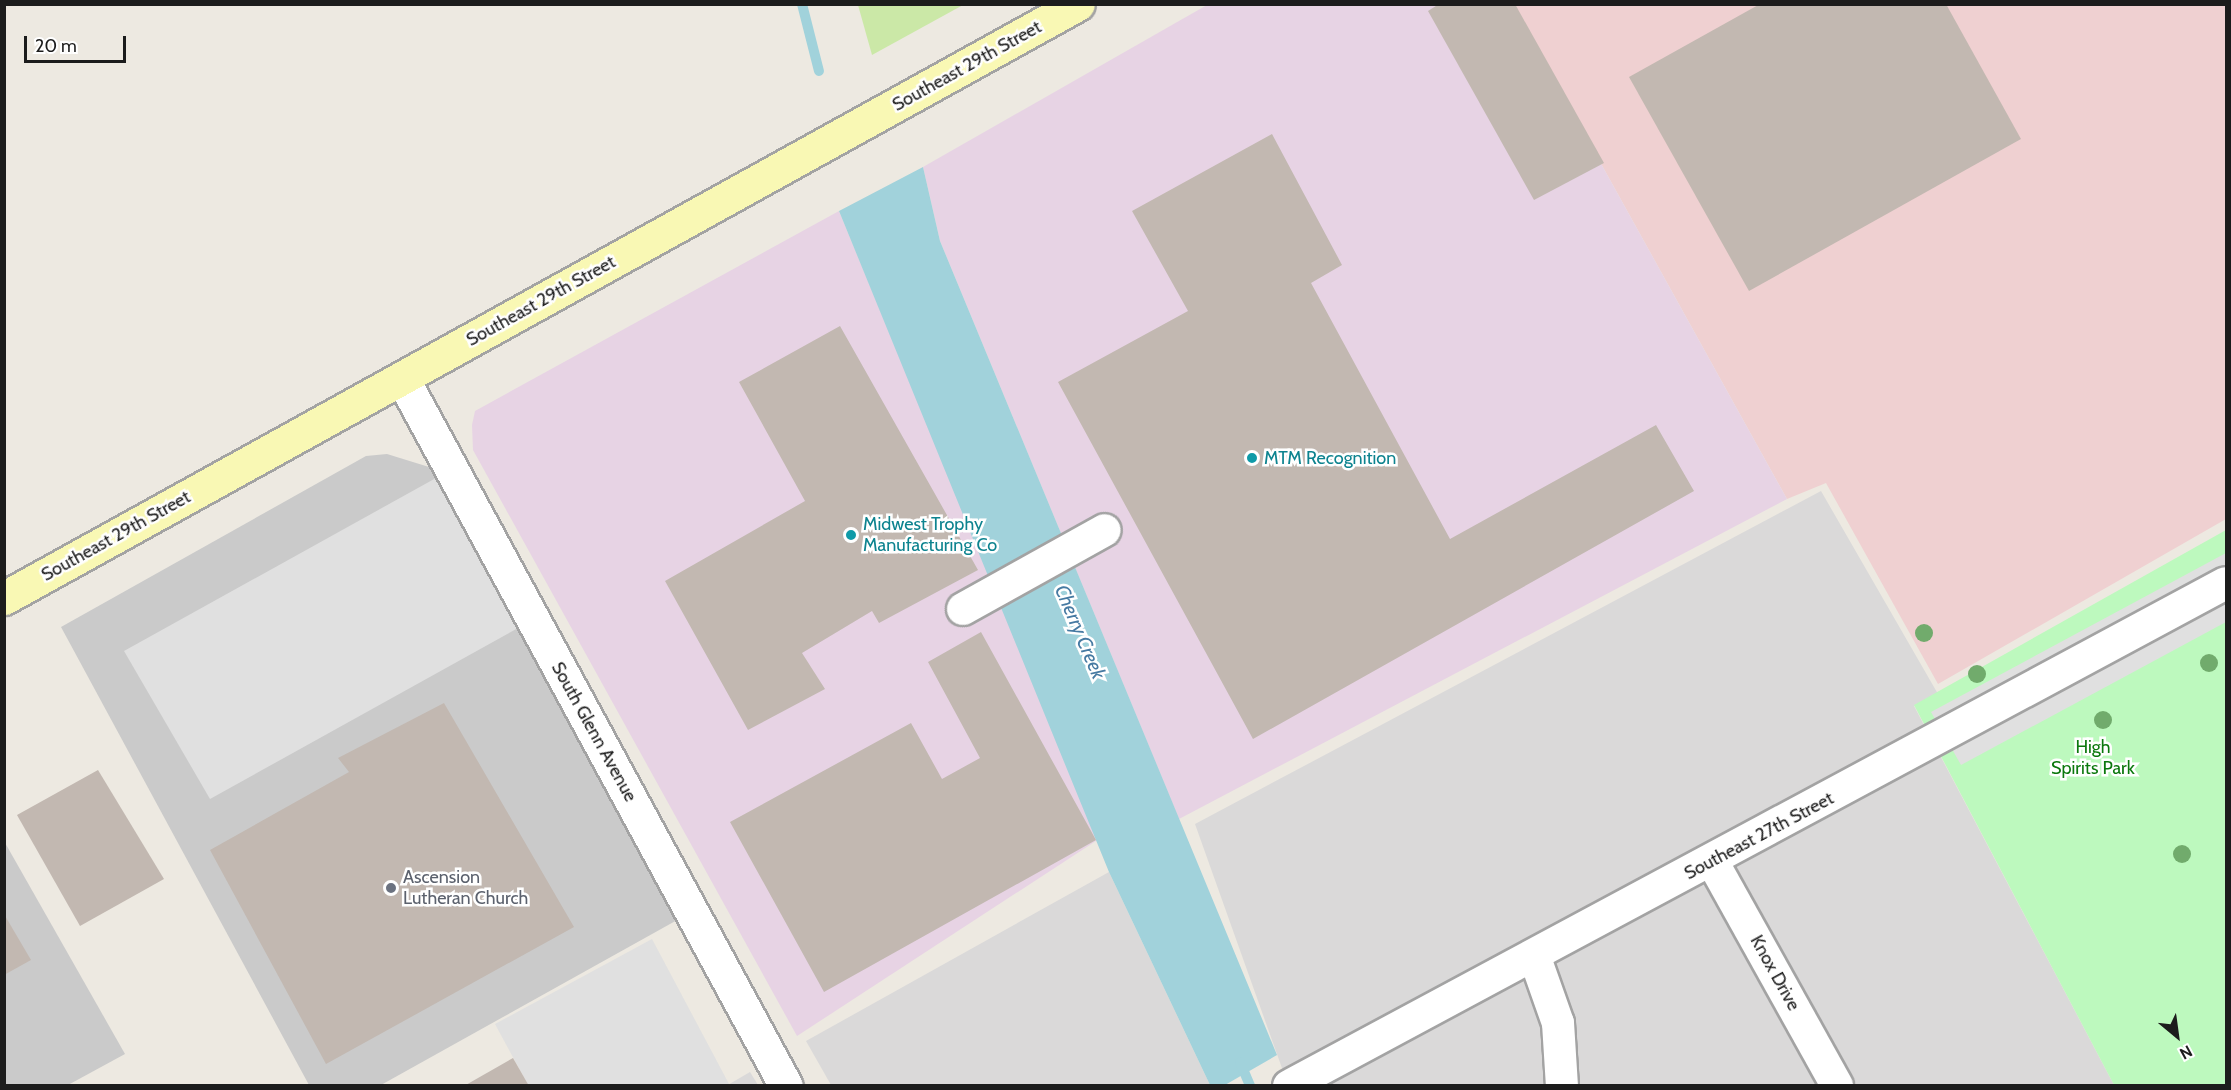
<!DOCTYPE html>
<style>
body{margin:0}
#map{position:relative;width:2231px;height:1090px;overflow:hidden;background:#ede9e1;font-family:Cabin,sans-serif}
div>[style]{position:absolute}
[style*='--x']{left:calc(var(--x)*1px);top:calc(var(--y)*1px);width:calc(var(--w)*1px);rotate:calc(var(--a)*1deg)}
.residential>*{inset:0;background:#dad9d9}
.commercial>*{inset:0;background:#efd0d1}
.industrial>*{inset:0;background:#e7d3e4}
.religious>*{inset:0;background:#cacaca}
.grass>*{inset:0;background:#cbe8a7}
.park>*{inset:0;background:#bdf9be}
.parking>*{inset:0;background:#e0e0e0}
.water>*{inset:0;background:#a1d2db}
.stream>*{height:10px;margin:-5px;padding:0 5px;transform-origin:5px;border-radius:5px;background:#a1d2db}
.building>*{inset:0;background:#c2b8b1}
.roads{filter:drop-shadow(2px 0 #a3a3a3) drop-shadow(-2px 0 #a3a3a3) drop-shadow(0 2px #a3a3a3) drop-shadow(0 -2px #a3a3a3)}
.minor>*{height:32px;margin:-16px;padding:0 16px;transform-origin:16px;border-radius:16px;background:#fff}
.tertiary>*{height:33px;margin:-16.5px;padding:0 16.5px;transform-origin:16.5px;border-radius:16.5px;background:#fff}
.secondary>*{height:33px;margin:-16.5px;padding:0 16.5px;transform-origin:16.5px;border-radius:16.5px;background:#f9f8b4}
.trees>*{width:18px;height:18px;margin:-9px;border-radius:50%;background:#71ab6c}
.dots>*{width:16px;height:16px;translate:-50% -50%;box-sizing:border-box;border:3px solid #fff;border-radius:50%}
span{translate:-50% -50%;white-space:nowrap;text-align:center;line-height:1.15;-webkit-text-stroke:5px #fff;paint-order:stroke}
.street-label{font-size:18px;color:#1c1c1c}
.culture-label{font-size:18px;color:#0d838f}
.left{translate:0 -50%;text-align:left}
.park-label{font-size:18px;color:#0b780d}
.worship-label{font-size:18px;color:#5b616d}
.water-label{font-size:20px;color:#467aa2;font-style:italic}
.frame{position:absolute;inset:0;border:6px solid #1c1c1c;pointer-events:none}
.north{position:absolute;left:2147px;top:1006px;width:60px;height:60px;-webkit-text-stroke:4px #fff;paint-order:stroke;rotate:151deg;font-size:16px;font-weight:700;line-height:24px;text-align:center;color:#1c1c1c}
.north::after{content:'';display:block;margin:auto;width:21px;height:27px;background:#1c1c1c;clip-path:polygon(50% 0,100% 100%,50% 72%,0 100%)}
.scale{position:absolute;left:24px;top:36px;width:102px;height:27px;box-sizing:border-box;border:3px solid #1c1c1c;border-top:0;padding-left:8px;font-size:18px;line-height:21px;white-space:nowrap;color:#1c1c1c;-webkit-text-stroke:4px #fff;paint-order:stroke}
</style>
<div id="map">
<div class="residential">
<div style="clip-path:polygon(1821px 491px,1938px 694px,1914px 706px,2114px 1085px,1288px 1085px,1195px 824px)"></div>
<div style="clip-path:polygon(1109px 872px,1210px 1085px,831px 1085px,806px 1041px)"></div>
<div style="clip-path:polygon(750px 1072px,758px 1085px,726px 1086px)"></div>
</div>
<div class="commercial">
<div style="clip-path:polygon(1513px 5px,2226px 5px,2226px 519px,1938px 684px,1826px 483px,1787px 499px)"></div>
</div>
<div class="industrial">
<div style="clip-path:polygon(1207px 5px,1513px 5px,1787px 499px,1179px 819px,940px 241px,923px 167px)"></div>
<div style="clip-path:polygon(839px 211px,1099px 839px,797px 1036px,473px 450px,472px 425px,475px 411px)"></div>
</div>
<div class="religious">
<div style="clip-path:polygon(387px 454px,429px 467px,679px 919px,381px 1085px,309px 1085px,61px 627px,366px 456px)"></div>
<div style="clip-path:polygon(4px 841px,125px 1054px,68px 1085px,5px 1085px)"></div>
</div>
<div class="grass">
<div style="clip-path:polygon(858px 5px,858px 4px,963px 5px,872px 55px)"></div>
</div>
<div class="park">
<div style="clip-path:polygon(2226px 530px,2226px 1085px,2114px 1085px,1914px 705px)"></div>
</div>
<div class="parking">
<div style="clip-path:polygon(436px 478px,518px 628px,210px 799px,124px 651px)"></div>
<div style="clip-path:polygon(2226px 553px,2226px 622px,1961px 765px,1931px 712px)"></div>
<div style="clip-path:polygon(652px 939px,729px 1084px,528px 1085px,495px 1024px)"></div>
</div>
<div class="water">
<div style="clip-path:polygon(923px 167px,940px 241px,1277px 1055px,1225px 1085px,1210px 1085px,1109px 872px,839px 211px)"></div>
</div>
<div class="stream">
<div style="--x:802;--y:4;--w:69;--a:75.8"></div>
<div style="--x:1240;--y:1062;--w:26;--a:67"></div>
</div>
<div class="building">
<div style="clip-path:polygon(1439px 4px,1515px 4px,1604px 163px,1534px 200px,1428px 11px)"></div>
<div style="clip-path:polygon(1760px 4px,1946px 4px,2021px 139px,1749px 291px,1629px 77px)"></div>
<div style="clip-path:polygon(1272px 134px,1342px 265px,1311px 283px,1450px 539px,1656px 425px,1694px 491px,1253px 739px,1058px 382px,1188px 311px,1132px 211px)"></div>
<div style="clip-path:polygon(840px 326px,978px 570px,879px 623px,872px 611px,802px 653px,825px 689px,748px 730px,665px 581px,805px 501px,739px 382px)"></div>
<div style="clip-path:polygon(981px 632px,1096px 840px,824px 992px,730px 822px,911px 723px,942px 779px,980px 758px,928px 662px)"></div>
<div style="clip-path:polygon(444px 703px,574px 927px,326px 1064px,210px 850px,349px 772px,338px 758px)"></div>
<div style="clip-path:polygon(98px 770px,164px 879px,80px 926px,17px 815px)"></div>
<div style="clip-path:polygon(4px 914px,31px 960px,4px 975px)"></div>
<div style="clip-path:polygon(513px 1058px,529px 1086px,464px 1086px)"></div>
</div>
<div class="roads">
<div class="minor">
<div style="--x:963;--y:609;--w:162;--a:-29.1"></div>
<div style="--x:1712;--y:861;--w:257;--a:60.9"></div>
<div style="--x:1534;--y:955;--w:72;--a:70.6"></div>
<div style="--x:1558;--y:1023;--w:63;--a:86.4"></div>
<div style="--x:1289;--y:1086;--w:1063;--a:-28.23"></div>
</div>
<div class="tertiary">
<div style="--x:402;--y:378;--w:805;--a:61.53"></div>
</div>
<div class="secondary">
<div style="--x:4;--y:598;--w:1227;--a:-28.95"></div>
</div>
</div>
<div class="trees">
<div style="left:1924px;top:633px"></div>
<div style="left:2209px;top:663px"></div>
<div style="left:1977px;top:674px"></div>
<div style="left:2103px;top:720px"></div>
<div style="left:2182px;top:854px"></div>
</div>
<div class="dots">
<div style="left:1252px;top:458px;background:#0f9aa8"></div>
<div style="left:851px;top:535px;background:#0f9aa8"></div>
<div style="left:391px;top:888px;background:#6b7280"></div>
</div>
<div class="street-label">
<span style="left:967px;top:66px;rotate:-29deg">Southeast 29th Street</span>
<span style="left:541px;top:301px;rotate:-29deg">Southeast 29th Street</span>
<span style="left:116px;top:536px;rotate:-29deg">Southeast 29th Street</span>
<span style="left:594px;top:732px;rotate:61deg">South Glenn Avenue</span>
<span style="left:1759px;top:836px;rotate:-28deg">Southeast 27th Street</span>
<span style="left:1775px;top:973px;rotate:61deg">Knox Drive</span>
</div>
<div class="culture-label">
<span class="left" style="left:1264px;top:458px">MTM Recognition</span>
<span class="left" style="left:863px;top:535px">Midwest Trophy<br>Manufacturing Co</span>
</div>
<div class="park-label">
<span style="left:2093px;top:758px">High<br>Spirits Park</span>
</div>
<div class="worship-label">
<span class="left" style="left:403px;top:888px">Ascension<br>Lutheran Church</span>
</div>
<div class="water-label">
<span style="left:1080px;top:632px;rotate:67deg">Cherry Creek</span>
</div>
<div class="frame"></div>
<div class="north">N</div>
<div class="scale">20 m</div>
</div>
